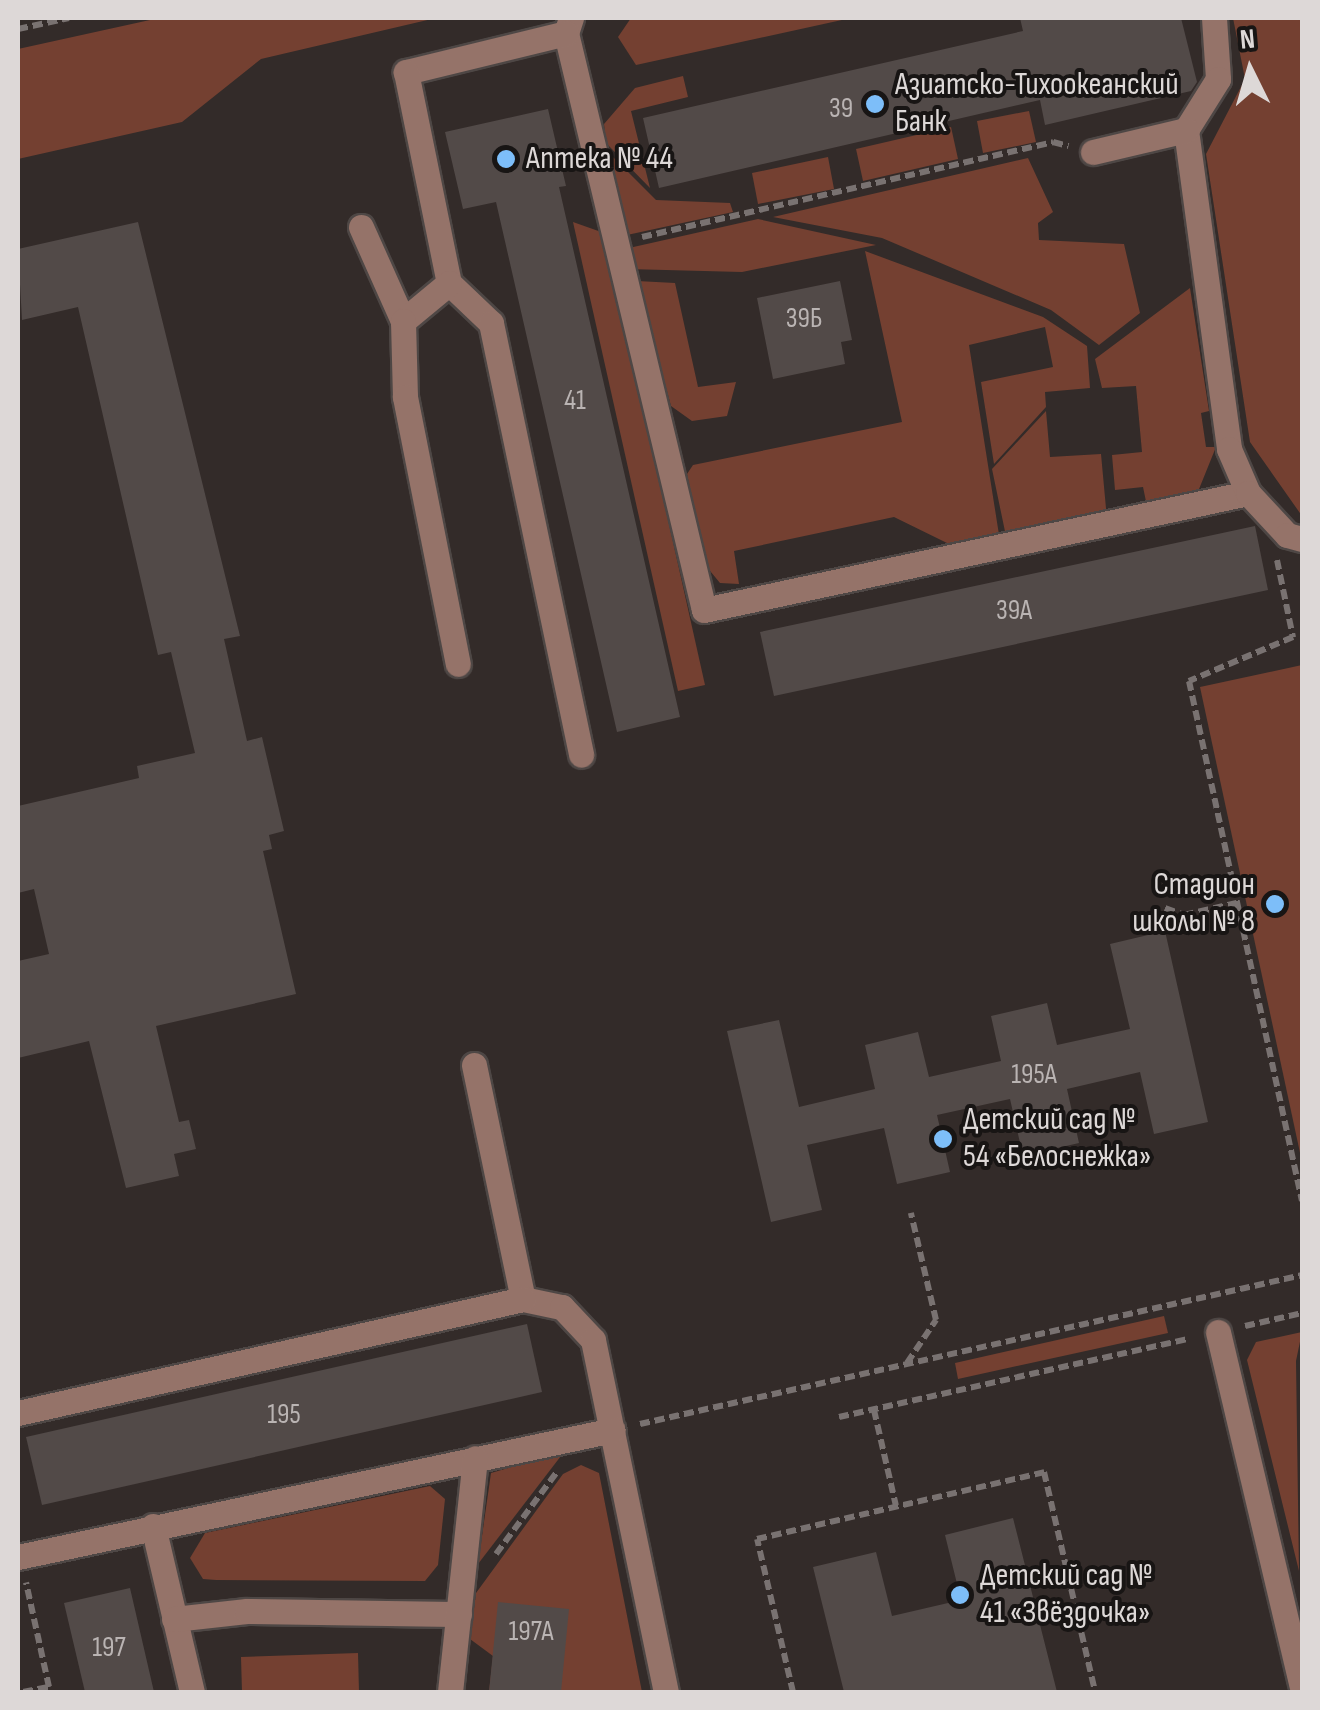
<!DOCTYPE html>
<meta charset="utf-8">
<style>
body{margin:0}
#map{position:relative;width:1320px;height:1710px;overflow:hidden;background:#332b29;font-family:"Sofia Sans Condensed",sans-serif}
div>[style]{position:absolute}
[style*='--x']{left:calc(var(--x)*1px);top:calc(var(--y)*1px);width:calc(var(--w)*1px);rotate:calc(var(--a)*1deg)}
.green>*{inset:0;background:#744031}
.building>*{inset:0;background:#524a48}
.path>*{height:6px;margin-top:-3px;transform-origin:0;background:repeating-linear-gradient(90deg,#797271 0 10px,transparent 0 15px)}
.roads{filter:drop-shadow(2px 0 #4e4745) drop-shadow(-2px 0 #4e4745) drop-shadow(0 2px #4e4745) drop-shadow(0 -2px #4e4745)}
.minor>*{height:25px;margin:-12.5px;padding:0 12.5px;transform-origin:12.5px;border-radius:12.5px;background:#957369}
.dots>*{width:28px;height:28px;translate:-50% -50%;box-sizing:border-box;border:5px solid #181514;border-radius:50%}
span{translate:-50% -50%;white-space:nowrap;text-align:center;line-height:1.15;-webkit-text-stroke:8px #181514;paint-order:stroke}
.number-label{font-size:28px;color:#bab4b3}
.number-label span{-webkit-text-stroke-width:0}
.poi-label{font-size:32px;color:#ddd8d7}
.left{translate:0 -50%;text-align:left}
.right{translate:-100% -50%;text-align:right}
.frame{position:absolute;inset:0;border:20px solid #ddd8d7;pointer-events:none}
.north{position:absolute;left:1200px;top:20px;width:100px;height:100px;-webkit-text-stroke:8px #181514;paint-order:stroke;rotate:355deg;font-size:28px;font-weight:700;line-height:40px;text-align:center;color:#ddd8d7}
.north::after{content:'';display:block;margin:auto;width:35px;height:45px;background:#ddd8d7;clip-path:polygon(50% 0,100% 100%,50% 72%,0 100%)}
</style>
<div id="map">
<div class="green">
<div style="clip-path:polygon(159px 18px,436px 18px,261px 59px,182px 122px,18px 159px,18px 49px)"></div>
<div style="clip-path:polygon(631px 18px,851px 18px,636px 65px,618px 37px)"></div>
<div style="clip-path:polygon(1233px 18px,1302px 18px,1302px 516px,1250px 442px,1206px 154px,1245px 79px)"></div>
<div style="clip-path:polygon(683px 76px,688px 97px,631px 111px,650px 188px,606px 143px,604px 124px,635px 88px)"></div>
<div style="clip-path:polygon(1029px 111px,1036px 142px,983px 153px,977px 121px)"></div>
<div style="clip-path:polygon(951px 127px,958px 159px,863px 181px,856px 149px)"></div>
<div style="clip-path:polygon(609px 153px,656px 200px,730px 203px,733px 212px,627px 235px)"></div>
<div style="clip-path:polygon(828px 157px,834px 189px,758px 204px,752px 173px)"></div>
<div style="clip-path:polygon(1028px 158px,1053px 212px,1038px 223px,1039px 240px,1124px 244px,1140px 313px,1099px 345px,1051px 310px,882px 238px,773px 217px)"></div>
<div style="clip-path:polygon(758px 219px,876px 245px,742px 272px,627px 269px,620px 250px)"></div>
<div style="clip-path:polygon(573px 222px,604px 233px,705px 685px,678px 691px)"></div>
<div style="clip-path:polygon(865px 251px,1043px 317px,1087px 346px,1090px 388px,1045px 392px,1046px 407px,994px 464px,981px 382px,1053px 367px,1045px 327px,969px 345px,1000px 541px,947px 543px,894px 517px,734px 551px,739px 584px,720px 583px,706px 566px,687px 474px,693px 465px,902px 422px)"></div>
<div style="clip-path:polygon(637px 281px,675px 283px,698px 387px,736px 382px,727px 416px,692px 421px,671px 406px)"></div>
<div style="clip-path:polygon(1190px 288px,1209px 411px,1201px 413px,1206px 447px,1216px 447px,1195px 499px,1148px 511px,1143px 487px,1115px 490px,1112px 455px,1142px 452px,1136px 386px,1102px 388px,1095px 359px)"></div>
<div style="clip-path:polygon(1046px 411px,1050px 457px,1101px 454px,1107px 519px,1007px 541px,992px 469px)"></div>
<div style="clip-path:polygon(1302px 665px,1302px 1162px,1200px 687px)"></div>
<div style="clip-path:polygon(1164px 1316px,1168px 1333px,958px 1379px,955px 1363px)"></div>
<div style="clip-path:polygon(1302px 1332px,1296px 1361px,1299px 1571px,1247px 1360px,1256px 1342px)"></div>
<div style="clip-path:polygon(564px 1452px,478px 1564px,491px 1473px)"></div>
<div style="clip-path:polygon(581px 1465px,599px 1473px,642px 1692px,489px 1692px,493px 1656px,470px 1639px,476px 1593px,563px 1474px)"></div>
<div style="clip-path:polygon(430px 1486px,445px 1499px,438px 1565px,425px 1581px,216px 1580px,203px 1579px,190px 1558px,205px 1533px)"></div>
<div style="clip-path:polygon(358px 1653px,359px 1692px,242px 1692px,241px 1657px)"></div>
</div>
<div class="building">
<div style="clip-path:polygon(1020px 18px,1181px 18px,1197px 82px,1191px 91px,1045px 125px,1040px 100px,659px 188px,643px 118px,1023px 31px)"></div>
<div style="clip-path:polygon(548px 109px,566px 186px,559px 187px,680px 717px,617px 732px,496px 202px,463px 209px,445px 132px)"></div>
<div style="clip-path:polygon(138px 222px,240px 636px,224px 639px,247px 741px,262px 737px,284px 831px,269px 835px,272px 849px,263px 851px,296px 994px,156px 1026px,179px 1122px,189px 1120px,196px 1149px,174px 1154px,179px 1176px,126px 1188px,89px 1041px,18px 1058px,18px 961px,49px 954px,34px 889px,18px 893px,18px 806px,139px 778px,137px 766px,195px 753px,171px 652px,158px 655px,78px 307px,22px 320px,18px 249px)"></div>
<div style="clip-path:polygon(840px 281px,852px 340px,841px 342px,845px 364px,773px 379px,757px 298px)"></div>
<div style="clip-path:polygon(1255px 526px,1268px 590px,774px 696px,760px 632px)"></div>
<div style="clip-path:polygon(1165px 931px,1208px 1122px,1154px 1134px,1140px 1072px,1067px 1089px,1079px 1143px,1023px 1156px,1010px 1099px,937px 1115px,950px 1172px,897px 1184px,884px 1128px,807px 1145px,822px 1210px,771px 1222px,727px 1031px,779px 1020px,799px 1107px,875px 1089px,865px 1045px,918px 1032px,929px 1077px,1001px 1061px,991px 1016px,1047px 1003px,1057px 1045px,1130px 1029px,1110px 944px)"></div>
<div style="clip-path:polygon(527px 1324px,542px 1392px,42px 1505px,26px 1437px)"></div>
<div style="clip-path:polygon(1013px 1518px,1057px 1692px,844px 1692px,813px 1567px,876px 1552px,892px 1616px,961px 1600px,945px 1535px)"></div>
<div style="clip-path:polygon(130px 1588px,154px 1692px,85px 1692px,64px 1603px)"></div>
<div style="clip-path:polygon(498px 1602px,569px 1609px,561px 1692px,489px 1692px)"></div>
</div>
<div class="path">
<div style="--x:18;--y:29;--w:52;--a:-12.2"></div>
<div style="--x:642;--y:237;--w:422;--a:-13"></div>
<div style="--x:1053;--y:142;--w:16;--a:15"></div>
<div style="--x:1277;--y:560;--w:79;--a:78.3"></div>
<div style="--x:1293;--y:637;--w:113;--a:157.1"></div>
<div style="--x:1189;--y:681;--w:532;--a:77.74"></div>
<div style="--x:1165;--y:908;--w:20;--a:20"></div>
<div style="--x:1184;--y:915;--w:54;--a:-12.8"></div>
<div style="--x:1245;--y:1326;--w:58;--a:-12.8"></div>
<div style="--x:907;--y:1363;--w:52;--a:-56"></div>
<div style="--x:936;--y:1320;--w:110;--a:-103.2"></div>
<div style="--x:874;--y:1410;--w:98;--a:77.1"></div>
<div style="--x:839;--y:1417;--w:359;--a:-12.6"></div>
<div style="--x:640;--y:1424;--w:679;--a:-12.68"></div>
<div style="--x:496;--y:1554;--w:102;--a:-53.4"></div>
<div style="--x:23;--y:1692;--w:26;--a:-11"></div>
<div style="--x:49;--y:1687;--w:107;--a:-102.4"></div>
<div style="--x:793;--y:1692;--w:157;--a:-103.2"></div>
<div style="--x:757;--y:1539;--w:295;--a:-13.1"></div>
<div style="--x:1044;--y:1472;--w:226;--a:76.9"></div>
</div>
<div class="roads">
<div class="minor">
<div style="--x:571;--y:18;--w:16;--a:108"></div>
<div style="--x:566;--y:33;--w:593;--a:76.55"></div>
<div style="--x:704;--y:610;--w:556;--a:-12.14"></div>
<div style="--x:1214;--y:18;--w:61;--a:86.2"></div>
<div style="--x:1218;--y:79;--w:60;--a:122.1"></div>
<div style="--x:1186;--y:130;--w:322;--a:82.3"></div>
<div style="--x:1229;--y:449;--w:48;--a:66.6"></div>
<div style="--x:1248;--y:493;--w:57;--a:47.1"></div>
<div style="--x:1287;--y:535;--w:16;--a:15"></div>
<div style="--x:566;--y:33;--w:165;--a:166.3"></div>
<div style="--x:406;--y:72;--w:215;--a:78.5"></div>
<div style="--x:449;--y:283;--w:58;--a:43.6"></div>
<div style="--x:491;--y:323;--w:441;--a:78.2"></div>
<div style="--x:1093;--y:152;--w:96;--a:-13.3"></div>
<div style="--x:361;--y:227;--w:103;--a:65.9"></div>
<div style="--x:449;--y:283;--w:60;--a:140.4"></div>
<div style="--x:403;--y:321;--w:76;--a:88.5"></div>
<div style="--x:405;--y:397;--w:272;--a:78.8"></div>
<div style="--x:474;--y:1065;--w:239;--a:78.2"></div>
<div style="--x:523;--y:1299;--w:40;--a:12"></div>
<div style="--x:562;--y:1307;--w:45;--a:46.8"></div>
<div style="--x:593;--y:1340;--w:359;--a:78.3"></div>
<div style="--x:1218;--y:1332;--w:364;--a:76.7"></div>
<div style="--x:18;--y:1413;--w:518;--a:-12.72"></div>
<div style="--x:153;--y:1526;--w:171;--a:76.8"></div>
<div style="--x:18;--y:1557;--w:608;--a:-12.05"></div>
<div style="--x:174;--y:1619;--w:73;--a:-6.3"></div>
<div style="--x:247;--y:1611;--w:212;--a:0.8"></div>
<div style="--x:450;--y:1692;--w:235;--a:-83.9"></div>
</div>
</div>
<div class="dots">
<div style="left:875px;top:104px;background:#7dbef9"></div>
<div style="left:506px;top:159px;background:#7dbef9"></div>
<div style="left:1275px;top:904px;background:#7dbef9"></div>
<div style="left:943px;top:1139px;background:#7dbef9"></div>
<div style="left:960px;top:1595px;background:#7dbef9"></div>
</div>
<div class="number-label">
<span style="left:841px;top:109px">39</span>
<span style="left:804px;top:319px">39Б</span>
<span style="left:575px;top:401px">41</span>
<span style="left:1014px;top:611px">39А</span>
<span style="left:1034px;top:1075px">195А</span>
<span style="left:284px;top:1415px">195</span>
<span style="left:531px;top:1632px">197А</span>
<span style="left:109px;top:1648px">197</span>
</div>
<div class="poi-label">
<span class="left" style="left:895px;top:104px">Азиатско-Тихоокеанский<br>Банк</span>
<span class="left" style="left:526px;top:159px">Аптека № 44</span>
<span class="right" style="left:1255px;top:904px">Стадион<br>школы № 8</span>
<span class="left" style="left:963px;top:1139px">Детский сад №<br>54 «Белоснежка»</span>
<span class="left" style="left:980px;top:1595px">Детский сад №<br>41 «Звёздочка»</span>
</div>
<div class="frame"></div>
<div class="north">N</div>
</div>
